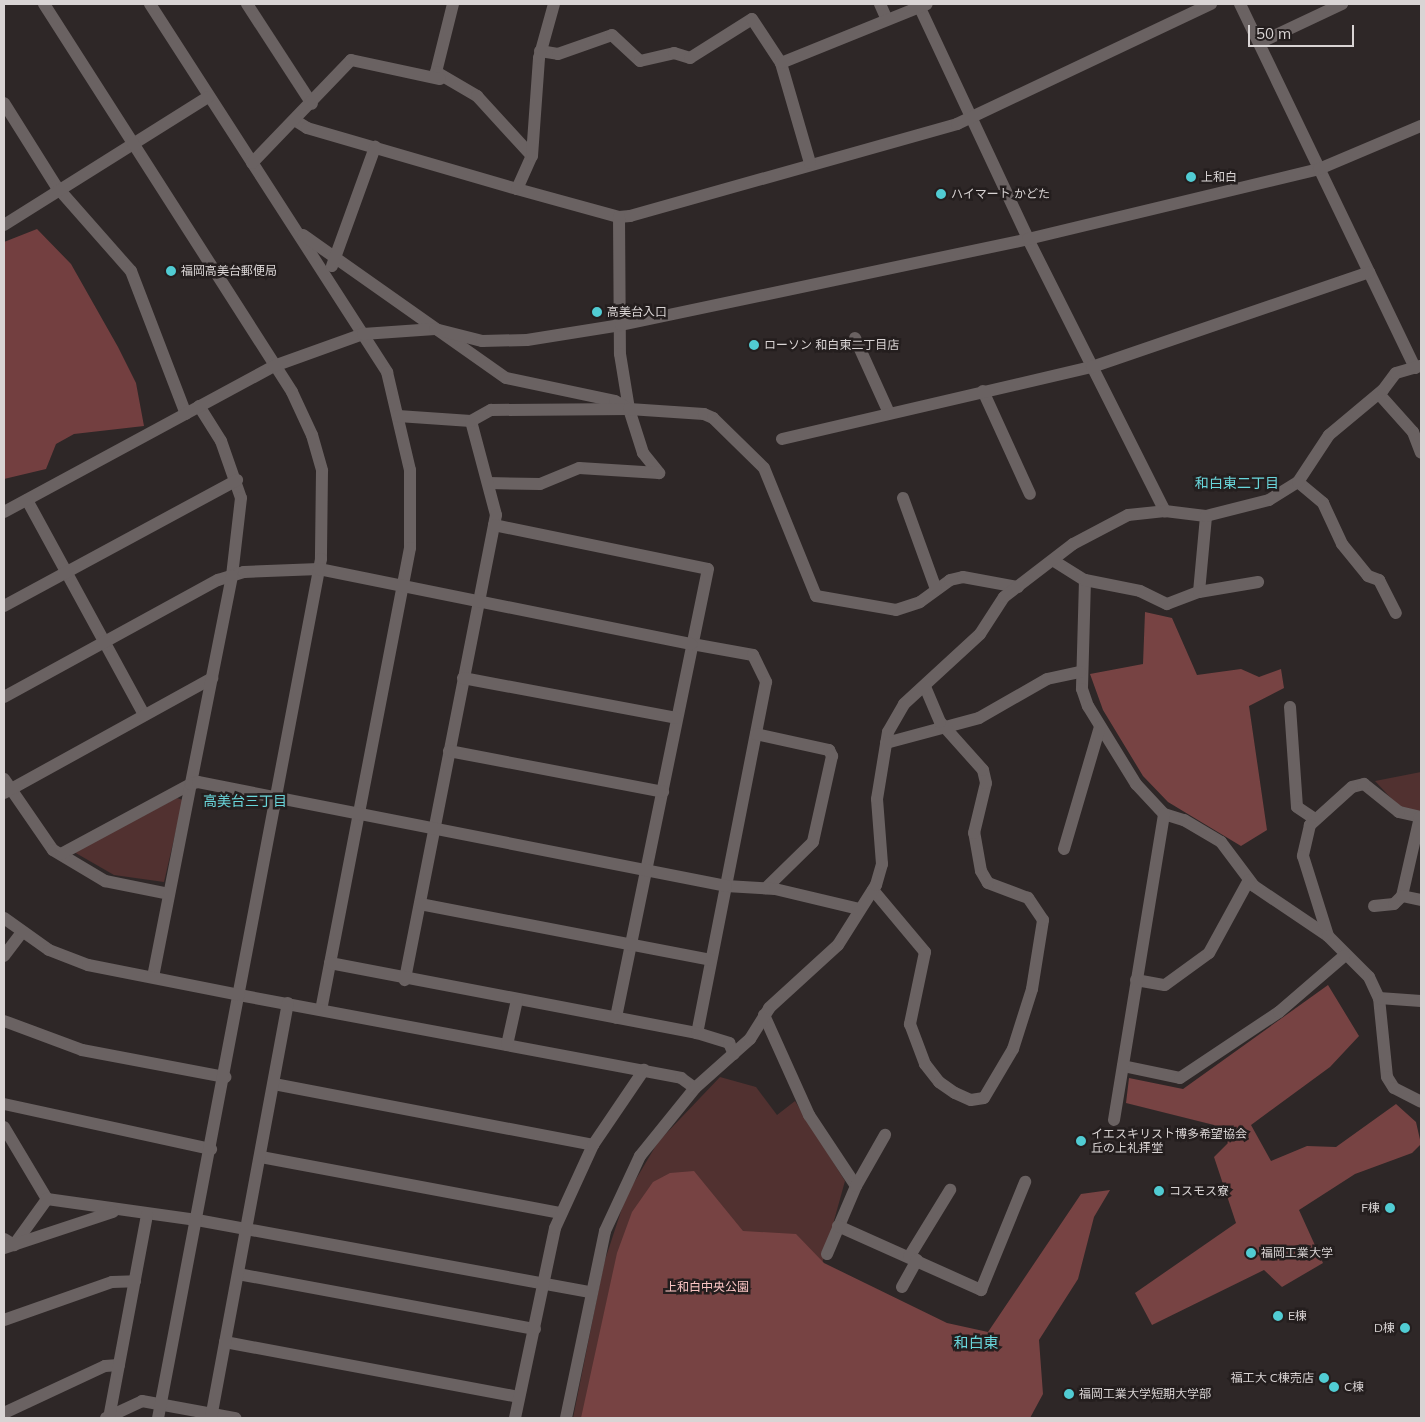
<!DOCTYPE html>
<meta charset="utf-8">
<style>
body{margin:0}
#map{position:relative;width:1425px;height:1422px;overflow:hidden;background:#2e2727;font-family:Mulish,"Noto Sans JP",sans-serif}
div>[style]{position:absolute}
[style*='--x']{left:calc(var(--x)*1px);top:calc(var(--y)*1px);width:calc(var(--w)*1px);rotate:calc(var(--a)*1deg)}
.green>*{inset:0;background:#513130}
.forest>*{inset:0;background:#774343}
.water>*{inset:0;background:#733f40}
.minor>*{height:12px;margin:-6px;padding:0 6px;transform-origin:6px;border-radius:6px;background:#6a6262}
.tertiary>*{height:12px;margin:-6px;padding:0 6px;transform-origin:6px;border-radius:6px;background:#6a6262}
.dots>*{width:14px;height:14px;translate:-50% -50%;box-sizing:border-box;border:2px solid #241e1e;border-radius:50%}
span{translate:-50% -50%;white-space:nowrap;text-align:center;line-height:1.15;-webkit-text-stroke:5px #241e1e;paint-order:stroke}
.poi-label{font-size:12px;color:#d9d4d4}
.left{translate:0 -50%;text-align:left}
.right{translate:-100% -50%;text-align:right}
.park-label{font-size:12px;color:#fac5c3}
.neighbourhood-label{font-size:14px;color:#69d6db}
.quarter-label{font-size:15px;color:#69d6db}
.frame{position:absolute;inset:0;border:5px solid #d9d4d4;pointer-events:none}
.scale{position:absolute;left:1248px;top:25px;width:106px;height:22px;box-sizing:border-box;border:2px solid #d9d4d4;border-top:0;padding-left:6px;font-size:15px;line-height:18px;white-space:nowrap;color:#d9d4d4;-webkit-text-stroke:4px #241e1e;paint-order:stroke}
</style>
<div id="map">
<div class="green">
<div style="clip-path:polygon(1421px 772px,1421px 813px,1401px 809px,1375px 781px)"></div>
<div style="clip-path:polygon(177px 798px,183px 800px,164px 882px,114px 875px,74px 852px)"></div>
<div style="clip-path:polygon(720px 1077px,756px 1087px,777px 1115px,795px 1101px,845px 1181px,794px 1365px,737px 1418px,573px 1418px,604px 1263px,626px 1196px,658px 1142px)"></div>
</div>
<div class="forest">
<div style="clip-path:polygon(1145px 612px,1172px 618px,1197px 675px,1241px 669px,1259px 677px,1281px 669px,1284px 688px,1249px 706px,1267px 830px,1241px 846px,1168px 802px,1143px 776px,1103px 710px,1090px 674px,1143px 664px)"></div>
<div style="clip-path:polygon(1328px 985px,1359px 1036px,1330px 1067px,1251px 1125px,1271px 1161px,1307px 1146px,1336px 1147px,1396px 1104px,1416px 1122px,1421px 1144px,1412px 1153px,1355px 1174px,1299px 1210px,1323px 1263px,1282px 1287px,1264px 1270px,1152px 1325px,1135px 1293px,1236px 1223px,1214px 1157px,1228px 1143px,1214px 1125px,1126px 1103px,1129px 1078px,1183px 1089px)"></div>
<div style="clip-path:polygon(694px 1171px,743px 1231px,796px 1234px,824px 1263px,947px 1323px,988px 1332px,1081px 1194px,1110px 1190px,1094px 1217px,1078px 1279px,1039px 1340px,1043px 1394px,1030px 1418px,581px 1418px,617px 1253px,632px 1212px,653px 1182px,670px 1173px)"></div>
</div>
<div class="water">
<div style="clip-path:polygon(37px 229px,71px 264px,118px 347px,136px 383px,144px 426px,74px 434px,56px 444px,46px 469px,4px 479px,4px 242px)"></div>
</div>
<div class="minor">
<div style="--x:150;--y:4;--w:438;--a:57.2"></div>
<div style="--x:387;--y:372;--w:101;--a:76.8"></div>
<div style="--x:410;--y:470;--w:78;--a:90"></div>
<div style="--x:410;--y:548;--w:470;--a:100.9"></div>
<div style="--x:247;--y:4;--w:119;--a:57"></div>
<div style="--x:453;--y:4;--w:70;--a:104"></div>
<div style="--x:436;--y:72;--w:48;--a:30.3"></div>
<div style="--x:477;--y:96;--w:81;--a:47.5"></div>
<div style="--x:880;--y:4;--w:17;--a:66"></div>
<div style="--x:1240;--y:4;--w:404;--a:64.3"></div>
<div style="--x:920;--y:8;--w:255;--a:64.9"></div>
<div style="--x:1028;--y:239;--w:305;--a:63.3"></div>
<div style="--x:1259;--y:43;--w:92;--a:-25.2"></div>
<div style="--x:540;--y:51;--w:18;--a:9"></div>
<div style="--x:558;--y:54;--w:57;--a:-19.4"></div>
<div style="--x:612;--y:35;--w:38;--a:43"></div>
<div style="--x:640;--y:61;--w:35;--a:-13"></div>
<div style="--x:674;--y:53;--w:17;--a:17"></div>
<div style="--x:690;--y:58;--w:73;--a:-32.2"></div>
<div style="--x:752;--y:19;--w:53;--a:56.6"></div>
<div style="--x:4;--y:103;--w:98;--a:57.9"></div>
<div style="--x:56;--y:186;--w:113;--a:48.6"></div>
<div style="--x:131;--y:271;--w:153;--a:69"></div>
<div style="--x:296;--y:121;--w:13;--a:32"></div>
<div style="--x:307;--y:128;--w:219;--a:16.2"></div>
<div style="--x:517;--y:189;--w:106;--a:15.4"></div>
<div style="--x:619;--y:217;--w:11;--a:-5"></div>
<div style="--x:630;--y:216;--w:340;--a:-15.7"></div>
<div style="--x:957;--y:124;--w:281;--a:-25.3"></div>
<div style="--x:252;--y:163;--w:143;--a:-46.1"></div>
<div style="--x:351;--y:60;--w:91;--a:12.1"></div>
<div style="--x:810;--y:163;--w:104;--a:-106.2"></div>
<div style="--x:781;--y:63;--w:157;--a:-22"></div>
<div style="--x:517;--y:189;--w:36;--a:-66"></div>
<div style="--x:532;--y:156;--w:98;--a:-85.9"></div>
<div style="--x:539;--y:58;--w:56;--a:-74.5"></div>
<div style="--x:619;--y:217;--w:137;--a:89.6"></div>
<div style="--x:620;--y:354;--w:56;--a:80.7"></div>
<div style="--x:4;--y:225;--w:241;--a:-32.1"></div>
<div style="--x:303;--y:235;--w:248;--a:35.2"></div>
<div style="--x:506;--y:378;--w:111;--a:11.9"></div>
<div style="--x:615;--y:401;--w:16;--a:30"></div>
<div style="--x:629;--y:409;--w:46;--a:72.3"></div>
<div style="--x:643;--y:453;--w:26;--a:51"></div>
<div style="--x:659;--y:473;--w:80;--a:-176.4"></div>
<div style="--x:579;--y:468;--w:42;--a:157.7"></div>
<div style="--x:540;--y:484;--w:52;--a:-178.9"></div>
<div style="--x:332;--y:266;--w:127;--a:-70.1"></div>
<div style="--x:855;--y:338;--w:82;--a:65.6"></div>
<div style="--x:983;--y:391;--w:113;--a:65.5"></div>
<div style="--x:1379;--y:394;--w:51;--a:48.2"></div>
<div style="--x:1413;--y:432;--w:22;--a:69"></div>
<div style="--x:199;--y:406;--w:41;--a:57.8"></div>
<div style="--x:221;--y:441;--w:60;--a:70.7"></div>
<div style="--x:241;--y:498;--w:79;--a:96.6"></div>
<div style="--x:398;--y:416;--w:73;--a:3.9"></div>
<div style="--x:471;--y:421;--w:97;--a:75.1"></div>
<div style="--x:496;--y:515;--w:474;--a:101.1"></div>
<div style="--x:471;--y:421;--w:23;--a:-29"></div>
<div style="--x:491;--y:410;--w:138;--a:-0.4"></div>
<div style="--x:629;--y:409;--w:75;--a:3.8"></div>
<div style="--x:704;--y:414;--w:10;--a:24"></div>
<div style="--x:713;--y:418;--w:71;--a:44.4"></div>
<div style="--x:764;--y:468;--w:138;--a:67.9"></div>
<div style="--x:816;--y:596;--w:81;--a:9.9"></div>
<div style="--x:896;--y:610;--w:25;--a:-18"></div>
<div style="--x:920;--y:602;--w:37;--a:-36"></div>
<div style="--x:950;--y:580;--w:13;--a:-13"></div>
<div style="--x:963;--y:577;--w:56;--a:10.3"></div>
<div style="--x:782;--y:439;--w:318;--a:-13.1"></div>
<div style="--x:1092;--y:367;--w:293;--a:-18.9"></div>
<div style="--x:1298;--y:482;--w:33;--a:40"></div>
<div style="--x:1323;--y:503;--w:45;--a:65.1"></div>
<div style="--x:1342;--y:544;--w:41;--a:50.9"></div>
<div style="--x:1368;--y:576;--w:12;--a:20"></div>
<div style="--x:1379;--y:580;--w:37;--a:63"></div>
<div style="--x:903;--y:498;--w:97;--a:70.1"></div>
<div style="--x:27;--y:500;--w:245;--a:61.4"></div>
<div style="--x:494;--y:525;--w:218;--a:11.6"></div>
<div style="--x:708;--y:569;--w:458;--a:101.6"></div>
<div style="--x:1054;--y:561;--w:36;--a:32"></div>
<div style="--x:1085;--y:580;--w:109;--a:91.6"></div>
<div style="--x:1082;--y:689;--w:18;--a:71"></div>
<div style="--x:1088;--y:706;--w:92;--a:58.4"></div>
<div style="--x:1136;--y:784;--w:41;--a:47"></div>
<div style="--x:1164;--y:814;--w:21;--a:17"></div>
<div style="--x:1184;--y:820;--w:43;--a:30.7"></div>
<div style="--x:1221;--y:842;--w:55;--a:53.1"></div>
<div style="--x:1254;--y:886;--w:89;--a:34"></div>
<div style="--x:1085;--y:580;--w:56;--a:11.3"></div>
<div style="--x:1140;--y:591;--w:30;--a:26"></div>
<div style="--x:1167;--y:604;--w:34;--a:-21"></div>
<div style="--x:1199;--y:592;--w:76;--a:-84.7"></div>
<div style="--x:1199;--y:592;--w:60;--a:-9.6"></div>
<div style="--x:4;--y:606;--w:265;--a:-28.4"></div>
<div style="--x:692;--y:644;--w:62;--a:10.2"></div>
<div style="--x:753;--y:655;--w:30;--a:64"></div>
<div style="--x:766;--y:682;--w:358;--a:101.1"></div>
<div style="--x:463;--y:678;--w:217;--a:10.6"></div>
<div style="--x:4;--y:697;--w:244;--a:-28.7"></div>
<div style="--x:218;--y:580;--w:27;--a:-17"></div>
<div style="--x:244;--y:572;--w:75;--a:-2.3"></div>
<div style="--x:1290;--y:707;--w:100;--a:86"></div>
<div style="--x:1297;--y:807;--w:22;--a:34"></div>
<div style="--x:756;--y:734;--w:75;--a:12.4"></div>
<div style="--x:829;--y:750;--w:7;--a:63"></div>
<div style="--x:832;--y:756;--w:88;--a:102.5"></div>
<div style="--x:813;--y:842;--w:66;--a:135.6"></div>
<div style="--x:886;--y:743;--w:96;--a:-15"></div>
<div style="--x:979;--y:718;--w:78;--a:-29.8"></div>
<div style="--x:1047;--y:679;--w:34;--a:-12"></div>
<div style="--x:449;--y:751;--w:218;--a:10.8"></div>
<div style="--x:4;--y:779;--w:86;--a:55.4"></div>
<div style="--x:53;--y:850;--w:61;--a:30.8"></div>
<div style="--x:105;--y:881;--w:65;--a:11.5"></div>
<div style="--x:4;--y:793;--w:238;--a:-28.9"></div>
<div style="--x:1421;--y:817;--w:23;--a:-167"></div>
<div style="--x:1399;--y:812;--w:45;--a:-141.3"></div>
<div style="--x:1364;--y:784;--w:12;--a:166"></div>
<div style="--x:1352;--y:787;--w:57;--a:137.9"></div>
<div style="--x:1310;--y:825;--w:32;--a:103"></div>
<div style="--x:1303;--y:856;--w:84;--a:72.6"></div>
<div style="--x:1328;--y:936;--w:58;--a:45"></div>
<div style="--x:1369;--y:977;--w:23;--a:65"></div>
<div style="--x:1379;--y:998;--w:79;--a:84.2"></div>
<div style="--x:1387;--y:1077;--w:13;--a:58"></div>
<div style="--x:1394;--y:1088;--w:30;--a:27"></div>
<div style="--x:1064;--y:849;--w:127;--a:-73.6"></div>
<div style="--x:61;--y:854;--w:148;--a:-28.3"></div>
<div style="--x:726;--y:886;--w:49;--a:3.5"></div>
<div style="--x:775;--y:889;--w:86;--a:13.4"></div>
<div style="--x:873;--y:890;--w:81;--a:50"></div>
<div style="--x:925;--y:952;--w:74;--a:101.8"></div>
<div style="--x:910;--y:1024;--w:43;--a:69.4"></div>
<div style="--x:925;--y:1064;--w:23;--a:52"></div>
<div style="--x:939;--y:1082;--w:19;--a:35"></div>
<div style="--x:955;--y:1093;--w:17;--a:24"></div>
<div style="--x:971;--y:1100;--w:13;--a:-9"></div>
<div style="--x:984;--y:1098;--w:57;--a:-59.4"></div>
<div style="--x:1013;--y:1049;--w:63;--a:-72.4"></div>
<div style="--x:1032;--y:989;--w:70;--a:-80.9"></div>
<div style="--x:1043;--y:920;--w:27;--a:-124"></div>
<div style="--x:1028;--y:898;--w:43;--a:-159.4"></div>
<div style="--x:988;--y:883;--w:14;--a:-120"></div>
<div style="--x:981;--y:871;--w:39;--a:-100"></div>
<div style="--x:974;--y:833;--w:51;--a:-76.5"></div>
<div style="--x:986;--y:783;--w:13;--a:-103"></div>
<div style="--x:983;--y:770;--w:64;--a:-131.9"></div>
<div style="--x:940;--y:722;--w:39;--a:-113"></div>
<div style="--x:1402;--y:896;--w:81;--a:-77.2"></div>
<div style="--x:420;--y:904;--w:296;--a:10.9"></div>
<div style="--x:1374;--y:906;--w:20;--a:-6"></div>
<div style="--x:1394;--y:904;--w:11;--a:-45"></div>
<div style="--x:1402;--y:896;--w:19;--a:12"></div>
<div style="--x:4;--y:956;--w:30;--a:-53"></div>
<div style="--x:330;--y:963;--w:374;--a:10.8"></div>
<div style="--x:697;--y:1033;--w:34;--a:17"></div>
<div style="--x:729;--y:1043;--w:12;--a:66"></div>
<div style="--x:153;--y:977;--w:197;--a:-78.9"></div>
<div style="--x:1136;--y:980;--w:29;--a:10"></div>
<div style="--x:1165;--y:985;--w:54;--a:-36"></div>
<div style="--x:1209;--y:953;--w:83;--a:-61.3"></div>
<div style="--x:239;--y:995;--w:450;--a:10.6"></div>
<div style="--x:681;--y:1078;--w:17;--a:36"></div>
<div style="--x:1379;--y:998;--w:42;--a:4.1"></div>
<div style="--x:764;--y:1015;--w:110;--a:65.8"></div>
<div style="--x:809;--y:1115;--w:85;--a:56.5"></div>
<div style="--x:856;--y:1186;--w:74;--a:113.1"></div>
<div style="--x:4;--y:1021;--w:83;--a:20.4"></div>
<div style="--x:82;--y:1050;--w:146;--a:10.7"></div>
<div style="--x:507;--y:1045;--w:46;--a:-77.5"></div>
<div style="--x:1123;--y:1066;--w:58;--a:11.9"></div>
<div style="--x:1180;--y:1078;--w:119;--a:-33.7"></div>
<div style="--x:1279;--y:1012;--w:86;--a:-40.7"></div>
<div style="--x:274;--y:1084;--w:325;--a:10.8"></div>
<div style="--x:4;--y:1104;--w:212;--a:12.3"></div>
<div style="--x:1114;--y:1120;--w:310;--a:-80.7"></div>
<div style="--x:4;--y:1127;--w:84;--a:59.2"></div>
<div style="--x:47;--y:1199;--w:151;--a:8"></div>
<div style="--x:197;--y:1220;--w:401;--a:10.4"></div>
<div style="--x:261;--y:1157;--w:305;--a:10.6"></div>
<div style="--x:856;--y:1186;--w:59;--a:-60.4"></div>
<div style="--x:838;--y:1226;--w:157;--a:24.1"></div>
<div style="--x:981;--y:1290;--w:117;--a:-67.8"></div>
<div style="--x:4;--y:1239;--w:12;--a:31"></div>
<div style="--x:14;--y:1245;--w:57;--a:-54.3"></div>
<div style="--x:4;--y:1248;--w:115;--a:-18.3"></div>
<div style="--x:909;--y:1257;--w:79;--a:-58.5"></div>
<div style="--x:238;--y:1274;--w:302;--a:10.5"></div>
<div style="--x:902;--y:1287;--w:31;--a:-61"></div>
<div style="--x:4;--y:1320;--w:114;--a:-19.4"></div>
<div style="--x:112;--y:1282;--w:23;--a:-2"></div>
<div style="--x:225;--y:1342;--w:298;--a:10.6"></div>
<div style="--x:4;--y:1413;--w:111;--a:-25"></div>
<div style="--x:105;--y:1366;--w:14;--a:-4"></div>
<div style="--x:106;--y:1418;--w:40;--a:-25"></div>
<div style="--x:142;--y:1401;--w:95;--a:10.4"></div>
<div style="--x:109;--y:1418;--w:207;--a:-79.4"></div>
<div style="--x:211;--y:1418;--w:422;--a:-79.5"></div>
<div style="--x:515;--y:1418;--w:194;--a:-78.1"></div>
<div style="--x:555;--y:1228;--w:91;--a:-65.4"></div>
<div style="--x:593;--y:1145;--w:91;--a:-55.8"></div>
<div style="--x:566;--y:1418;--w:191;--a:-78.2"></div>
<div style="--x:605;--y:1231;--w:83;--a:-65"></div>
<div style="--x:640;--y:1156;--w:87;--a:-51"></div>
<div style="--x:695;--y:1088;--w:74;--a:-41.7"></div>
<div style="--x:750;--y:1039;--w:36;--a:-58"></div>
<div style="--x:769;--y:1008;--w:93;--a:-42.4"></div>
<div style="--x:838;--y:945;--w:71;--a:-57.7"></div>
<div style="--x:876;--y:885;--w:22;--a:-74"></div>
<div style="--x:882;--y:864;--w:65;--a:-94.4"></div>
<div style="--x:877;--y:799;--w:68;--a:-80.7"></div>
<div style="--x:888;--y:732;--w:32;--a:-60"></div>
<div style="--x:904;--y:704;--w:103;--a:-42.6"></div>
<div style="--x:980;--y:634;--w:44;--a:-57"></div>
<div style="--x:1004;--y:597;--w:87;--a:-37.5"></div>
<div style="--x:1073;--y:544;--w:62;--a:-27.8"></div>
<div style="--x:1128;--y:515;--w:37;--a:-6"></div>
<div style="--x:1165;--y:511;--w:41;--a:7"></div>
<div style="--x:1206;--y:516;--w:65;--a:-14.3"></div>
<div style="--x:1269;--y:500;--w:34;--a:-32"></div>
<div style="--x:1298;--y:482;--w:56;--a:-56.6"></div>
<div style="--x:1329;--y:435;--w:70;--a:-39.8"></div>
<div style="--x:1383;--y:390;--w:21;--a:-53"></div>
<div style="--x:1396;--y:373;--w:26;--a:-16"></div>
</div>
<div class="tertiary">
<div style="--x:44;--y:4;--w:460;--a:57.4"></div>
<div style="--x:292;--y:392;--w:47;--a:65.1"></div>
<div style="--x:312;--y:435;--w:37;--a:74"></div>
<div style="--x:322;--y:471;--w:88;--a:90.7"></div>
<div style="--x:321;--y:559;--w:874;--a:100.74"></div>
<div style="--x:4;--y:512;--w:307;--a:-28.4"></div>
<div style="--x:274;--y:366;--w:95;--a:-19.8"></div>
<div style="--x:363;--y:334;--w:72;--a:-4"></div>
<div style="--x:435;--y:329;--w:49;--a:14.3"></div>
<div style="--x:482;--y:341;--w:45;--a:-1.3"></div>
<div style="--x:527;--y:340;--w:95;--a:-9.1"></div>
<div style="--x:621;--y:325;--w:416;--a:-11.9"></div>
<div style="--x:1028;--y:239;--w:299;--a:-13.5"></div>
<div style="--x:1319;--y:169;--w:111;--a:-22.9"></div>
<div style="--x:319;--y:569;--w:380;--a:11.4"></div>
<div style="--x:232;--y:576;--w:212;--a:101.2"></div>
<div style="--x:191;--y:784;--w:7;--a:-16"></div>
<div style="--x:198;--y:782;--w:538;--a:11.14"></div>
<div style="--x:4;--y:918;--w:55;--a:35.4"></div>
<div style="--x:49;--y:950;--w:42;--a:21"></div>
<div style="--x:88;--y:965;--w:154;--a:11.2"></div>
</div>
<div class="dots">
<div style="left:1191px;top:177px;background:#51ccd3"></div>
<div style="left:941px;top:194px;background:#51ccd3"></div>
<div style="left:171px;top:271px;background:#51ccd3"></div>
<div style="left:597px;top:312px;background:#51ccd3"></div>
<div style="left:754px;top:345px;background:#51ccd3"></div>
<div style="left:1081px;top:1141px;background:#51ccd3"></div>
<div style="left:1159px;top:1191px;background:#51ccd3"></div>
<div style="left:1390px;top:1208px;background:#51ccd3"></div>
<div style="left:1251px;top:1253px;background:#51ccd3"></div>
<div style="left:1278px;top:1316px;background:#51ccd3"></div>
<div style="left:1405px;top:1328px;background:#51ccd3"></div>
<div style="left:1324px;top:1378px;background:#51ccd3"></div>
<div style="left:1334px;top:1387px;background:#51ccd3"></div>
<div style="left:1069px;top:1394px;background:#51ccd3"></div>
</div>
<div class="poi-label">
<span class="left" style="left:1201px;top:177px">上和白</span>
<span class="left" style="left:951px;top:194px">ハイマート かどた</span>
<span class="left" style="left:181px;top:271px">福岡高美台郵便局</span>
<span class="left" style="left:607px;top:312px">高美台入口</span>
<span class="left" style="left:764px;top:345px">ローソン 和白東二丁目店</span>
<span class="left" style="left:1091px;top:1141px">イエスキリスト博多希望協会<br>丘の上礼拝堂</span>
<span class="left" style="left:1169px;top:1191px">コスモス寮</span>
<span class="right" style="left:1380px;top:1208px">F棟</span>
<span class="left" style="left:1261px;top:1253px">福岡工業大学</span>
<span class="left" style="left:1288px;top:1316px">E棟</span>
<span class="right" style="left:1395px;top:1328px">D棟</span>
<span class="right" style="left:1314px;top:1378px">福工大 C棟売店</span>
<span class="left" style="left:1344px;top:1387px">C棟</span>
<span class="left" style="left:1079px;top:1394px">福岡工業大学短期大学部</span>
</div>
<div class="park-label">
<span style="left:707px;top:1287px">上和白中央公園</span>
</div>
<div class="neighbourhood-label">
<span style="left:1237px;top:483px">和白東二丁目</span>
<span style="left:245px;top:801px">高美台三丁目</span>
</div>
<div class="quarter-label">
<span style="left:976px;top:1343px">和白東</span>
</div>
<div class="frame"></div>
<div class="scale">50 m</div>
</div>
